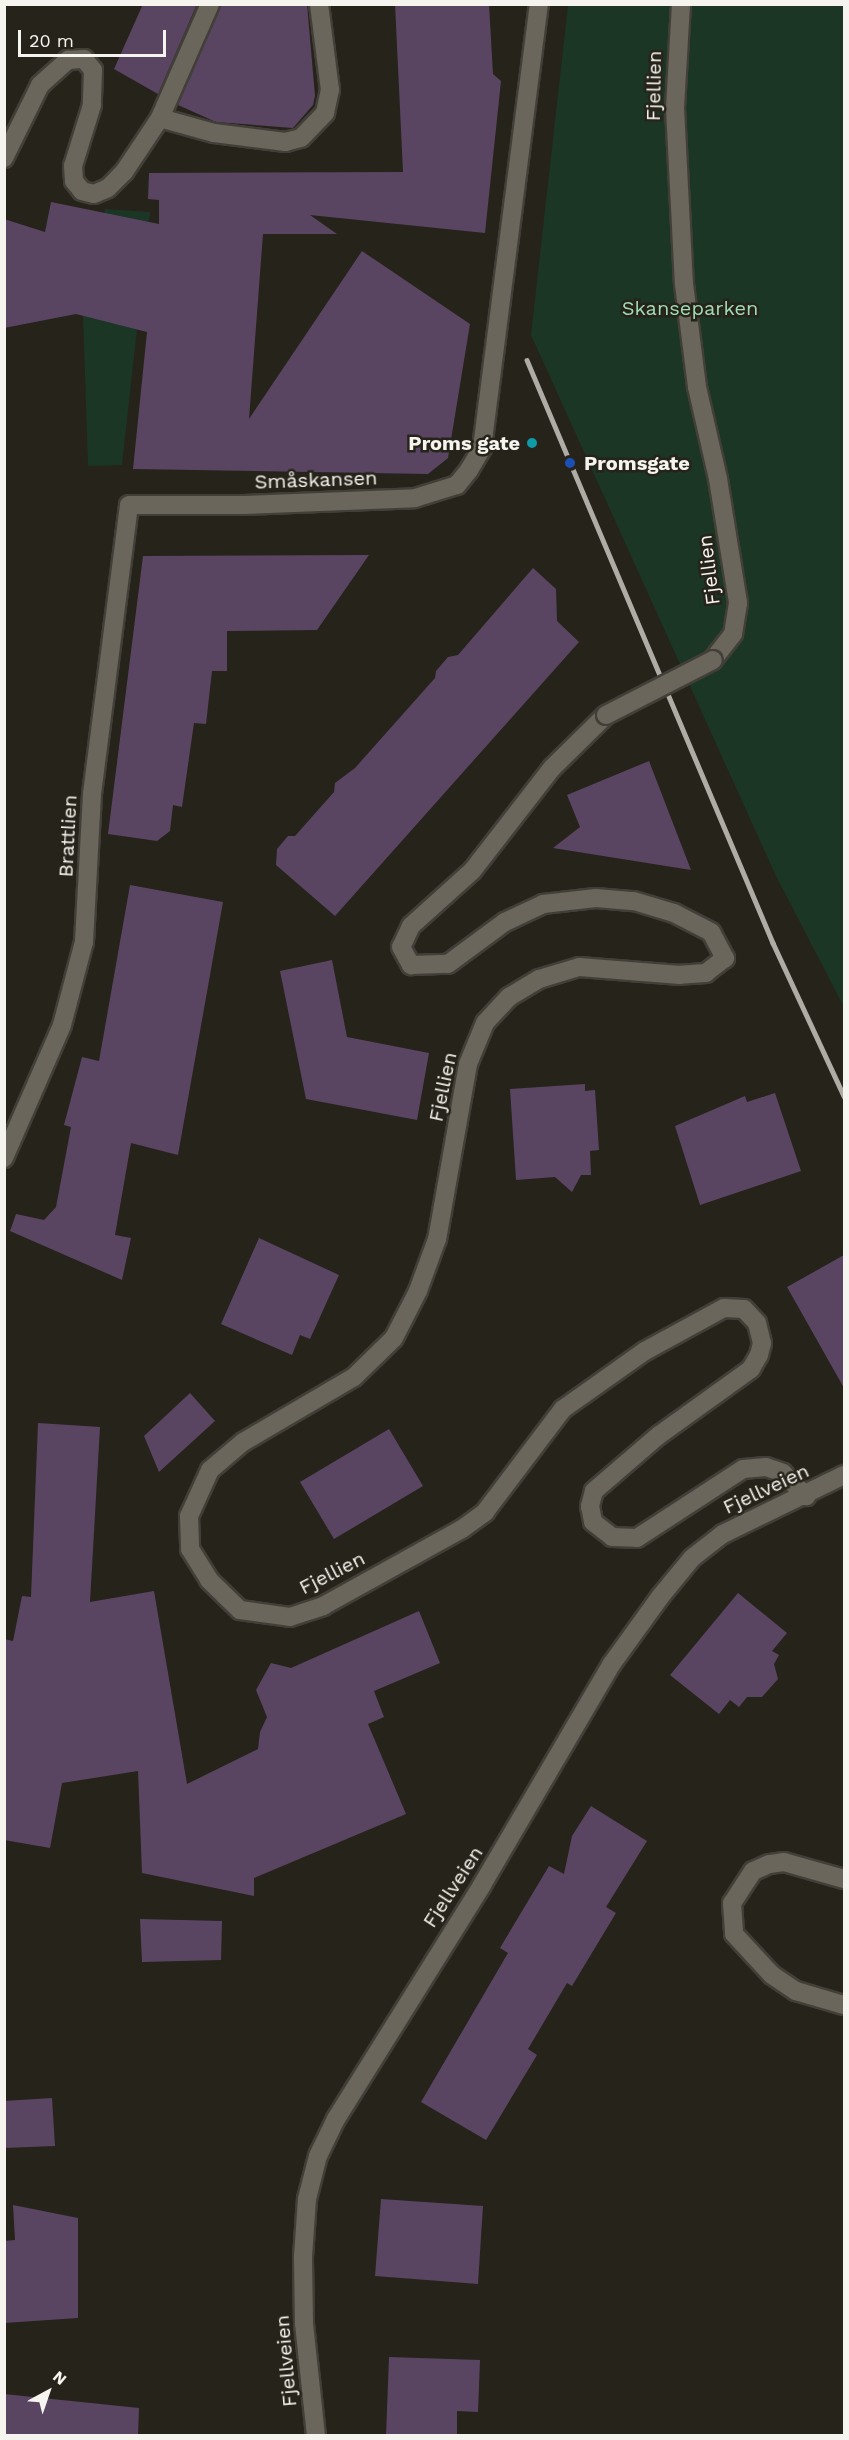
<!DOCTYPE html>
<meta charset="utf-8">
<style>
body{margin:0}
#map{position:relative;width:849px;height:2440px;overflow:hidden;background:#26231a;font-family:"Work Sans",sans-serif}
div>[style]{position:absolute}
[style*='--x']{left:calc(var(--x)*1px);top:calc(var(--y)*1px);width:calc(var(--w)*1px);rotate:calc(var(--a)*1deg)}
.green>*{inset:0;background:#1b3625}
.building>*{inset:0;background:#594562}
.roads{filter:drop-shadow(2px 0 #423f38) drop-shadow(-2px 0 #423f38) drop-shadow(0 2px #423f38) drop-shadow(0 -2px #423f38)}
.lane>*{height:18px;margin:-9px;padding:0 9px;transform-origin:9px;border-radius:9px;background:#6a665b}
.street>*{height:18px;margin:-9px;padding:0 9px;transform-origin:9px;border-radius:9px;background:#6a665b}
.secondary>*{height:18px;margin:-9px;padding:0 9px;transform-origin:9px;border-radius:9px;background:#6a665b}
.rail>*{height:4.5px;margin:-2.25px;padding:0 2.25px;transform-origin:2.25px;border-radius:2.25px;background:#aeaca5}
.bridges{filter:drop-shadow(2px 0 #423f38) drop-shadow(-2px 0 #423f38) drop-shadow(0 2px #423f38) drop-shadow(0 -2px #423f38)}
.street-bridge>*{height:18px;margin:-9px;padding:0 9px;transform-origin:9px;border-radius:9px;background:#6a665b}
.dots>*{width:16px;height:16px;translate:-50% -50%;box-sizing:border-box;border:3px solid #26231a;border-radius:50%}
span{translate:-50% -50%;white-space:nowrap;text-align:center;line-height:1.15;-webkit-text-stroke:5px #26231a;paint-order:stroke}
.street-label{font-size:20px;color:#f6f4ee}
.park-label{font-size:20px;color:#a0dcb4}
.poi-label{font-size:20px;color:#f6f4ee;font-weight:700}
.right{translate:-100% -50%;text-align:right}
.left{translate:0 -50%;text-align:left}
.frame{position:absolute;inset:0;border:6px solid #f6f4ee;pointer-events:none}
.north{position:absolute;left:18px;top:2362px;width:60px;height:60px;-webkit-text-stroke:4px #26231a;paint-order:stroke;rotate:40deg;font-size:16px;font-weight:700;line-height:24px;text-align:center;color:#f6f4ee}
.north::after{content:'';display:block;margin:auto;width:21px;height:27px;background:#f6f4ee;clip-path:polygon(50% 0,100% 100%,50% 72%,0 100%)}
.scale{position:absolute;left:18px;top:30px;width:148px;height:27px;box-sizing:border-box;border:3px solid #f6f4ee;border-top:0;padding-left:8px;font-size:18px;line-height:21px;white-space:nowrap;color:#f6f4ee;-webkit-text-stroke:4px #26231a;paint-order:stroke}
</style>
<div id="map">
<div class="green">
<div style="clip-path:polygon(568px 5px,844px 5px,844px 1007px,776px 876px,531px 335px)"></div>
<div style="clip-path:polygon(105px 209px,150px 212px,122px 465px,88px 466px,83px 316px)"></div>
</div>
<div class="building">
<div style="clip-path:polygon(143px 4px,197px 4px,158px 94px,114px 69px)"></div>
<div style="clip-path:polygon(221px 4px,307px 4px,315px 96px,313px 105px,293px 128px,216px 122px,178px 105px)"></div>
<div style="clip-path:polygon(395px 4px,489px 4px,493px 74px,501px 81px,485px 233px,310px 215px,337px 234px,263px 234px,249px 419px,362px 251px,470px 324px,448px 458px,428px 474px,133px 469px,147px 332px,76px 314px,4px 328px,4px 219px,45px 232px,51px 202px,159px 224px,159px 200px,148px 199px,149px 173px,403px 172px)"></div>
<div style="clip-path:polygon(369px 555px,317px 630px,227px 631px,227px 671px,212px 671px,206px 724px,194px 723px,182px 807px,173px 805px,170px 831px,157px 841px,108px 834px,143px 556px)"></div>
<div style="clip-path:polygon(533px 568px,556px 589px,557px 621px,579px 642px,335px 916px,276px 865px,277px 849px,288px 836px,295px 836px,334px 792px,335px 783px,355px 768px,435px 678px,436px 671px,448px 657px,458px 655px)"></div>
<div style="clip-path:polygon(649px 761px,691px 870px,553px 848px,580px 827px,567px 795px)"></div>
<div style="clip-path:polygon(130px 885px,223px 902px,178px 1155px,131px 1143px,115px 1235px,131px 1238px,122px 1280px,10px 1231px,16px 1214px,44px 1220px,56px 1207px,71px 1127px,64px 1125px,82px 1057px,99px 1061px)"></div>
<div style="clip-path:polygon(332px 960px,347px 1037px,429px 1053px,417px 1120px,306px 1099px,280px 971px)"></div>
<div style="clip-path:polygon(585px 1084px,585px 1091px,595px 1090px,599px 1150px,590px 1151px,591px 1175px,581px 1175px,572px 1192px,555px 1177px,516px 1180px,510px 1089px)"></div>
<div style="clip-path:polygon(775px 1093px,801px 1171px,700px 1205px,675px 1126px,745px 1096px,747px 1102px)"></div>
<div style="clip-path:polygon(259px 1238px,339px 1275px,310px 1339px,300px 1335px,292px 1355px,221px 1324px)"></div>
<div style="clip-path:polygon(844px 1255px,844px 1388px,787px 1287px)"></div>
<div style="clip-path:polygon(190px 1393px,215px 1421px,159px 1472px,144px 1436px)"></div>
<div style="clip-path:polygon(38px 1423px,100px 1427px,90px 1602px,154px 1591px,187px 1784px,258px 1749px,260px 1732px,267px 1717px,256px 1690px,271px 1663px,291px 1668px,419px 1611px,440px 1663px,374px 1691px,384px 1717px,368px 1724px,406px 1814px,254px 1878px,254px 1896px,142px 1873px,138px 1771px,62px 1783px,50px 1848px,4px 1840px,4px 1639px,13px 1641px,22px 1596px,31px 1597px)"></div>
<div style="clip-path:polygon(389px 1429px,423px 1486px,334px 1539px,300px 1482px)"></div>
<div style="clip-path:polygon(738px 1593px,787px 1633px,772px 1651px,779px 1655px,774px 1664px,778px 1679px,762px 1697px,747px 1697px,739px 1707px,730px 1700px,719px 1714px,670px 1675px)"></div>
<div style="clip-path:polygon(591px 1806px,647px 1841px,606px 1907px,616px 1913px,572px 1986px,567px 1983px,528px 2049px,537px 2055px,486px 2140px,421px 2102px,508px 1953px,500px 1948px,549px 1866px,564px 1874px,572px 1836px)"></div>
<div style="clip-path:polygon(140px 1919px,222px 1921px,221px 1960px,142px 1962px)"></div>
<div style="clip-path:polygon(52px 2098px,55px 2146px,4px 2148px,4px 2101px)"></div>
<div style="clip-path:polygon(381px 2199px,483px 2206px,478px 2284px,375px 2276px)"></div>
<div style="clip-path:polygon(13px 2205px,78px 2218px,78px 2318px,4px 2323px,4px 2241px,15px 2240px)"></div>
<div style="clip-path:polygon(389px 2357px,480px 2360px,478px 2412px,457px 2411px,457px 2436px,386px 2436px)"></div>
<div style="clip-path:polygon(4px 2394px,139px 2408px,138px 2436px,4px 2436px)"></div>
</div>
<div class="roads">
<div class="lane">
<div style="--x:160;--y:118;--w:56;--a:15.5"></div>
<div style="--x:214;--y:133;--w:72;--a:7.2"></div>
<div style="--x:285;--y:142;--w:16;--a:-14"></div>
<div style="--x:301;--y:138;--w:35;--a:-46"></div>
<div style="--x:325;--y:113;--w:24;--a:-78"></div>
<div style="--x:330;--y:90;--w:87;--a:-97.3"></div>
<div style="--x:4;--y:158;--w:81;--a:-63.7"></div>
<div style="--x:40;--y:85;--w:38;--a:-42"></div>
<div style="--x:68;--y:60;--w:16;--a:-4"></div>
<div style="--x:84;--y:59;--w:14;--a:51"></div>
<div style="--x:93;--y:70;--w:35;--a:92"></div>
<div style="--x:92;--y:105;--w:64;--a:107.3"></div>
<div style="--x:73;--y:166;--w:15;--a:86"></div>
<div style="--x:74;--y:181;--w:13;--a:51"></div>
<div style="--x:82;--y:191;--w:12;--a:14"></div>
<div style="--x:94;--y:194;--w:15;--a:-23"></div>
<div style="--x:108;--y:188;--w:23;--a:-45"></div>
<div style="--x:124;--y:172;--w:65;--a:-56.3"></div>
<div style="--x:160;--y:118;--w:124;--a:-66.3"></div>
</div>
<div class="street">
<div style="--x:681;--y:4;--w:104;--a:93.3"></div>
<div style="--x:675;--y:108;--w:176;--a:87.1"></div>
<div style="--x:684;--y:284;--w:104;--a:82.8"></div>
<div style="--x:697;--y:387;--w:94;--a:77.1"></div>
<div style="--x:718;--y:479;--w:126;--a:80.8"></div>
<div style="--x:738;--y:603;--w:31;--a:99"></div>
<div style="--x:733;--y:634;--w:33;--a:128"></div>
<div style="--x:606;--y:715;--w:76;--a:135.5"></div>
<div style="--x:552;--y:768;--w:130;--a:127.8"></div>
<div style="--x:472;--y:871;--w:82;--a:138"></div>
<div style="--x:411;--y:926;--w:23;--a:115"></div>
<div style="--x:401;--y:947;--w:21;--a:61"></div>
<div style="--x:411;--y:965;--w:37;--a:-2"></div>
<div style="--x:448;--y:964;--w:71;--a:-36.4"></div>
<div style="--x:505;--y:922;--w:42;--a:-25.3"></div>
<div style="--x:543;--y:904;--w:53;--a:-6.5"></div>
<div style="--x:596;--y:898;--w:38;--a:5"></div>
<div style="--x:634;--y:901;--w:42;--a:16.7"></div>
<div style="--x:674;--y:913;--w:42;--a:27.2"></div>
<div style="--x:711;--y:932;--w:30;--a:62"></div>
<div style="--x:725;--y:958;--w:24;--a:142"></div>
<div style="--x:706;--y:973;--w:26;--a:176"></div>
<div style="--x:680;--y:975;--w:101;--a:-175.5"></div>
<div style="--x:579;--y:967;--w:42;--a:163.3"></div>
<div style="--x:539;--y:979;--w:35;--a:149"></div>
<div style="--x:509;--y:997;--w:35;--a:133"></div>
<div style="--x:485;--y:1023;--w:44;--a:112.5"></div>
<div style="--x:468;--y:1064;--w:178;--a:100"></div>
<div style="--x:437;--y:1239;--w:55;--a:110.1"></div>
<div style="--x:418;--y:1291;--w:53;--a:117.1"></div>
<div style="--x:394;--y:1338;--w:56;--a:135.7"></div>
<div style="--x:354;--y:1377;--w:129;--a:149.6"></div>
<div style="--x:243;--y:1442;--w:43;--a:139.7"></div>
<div style="--x:210;--y:1470;--w:51;--a:114.5"></div>
<div style="--x:189;--y:1516;--w:33;--a:88"></div>
<div style="--x:190;--y:1549;--w:36;--a:58"></div>
<div style="--x:209;--y:1580;--w:43;--a:44.1"></div>
<div style="--x:240;--y:1610;--w:50;--a:8"></div>
<div style="--x:290;--y:1617;--w:35;--a:-18"></div>
<div style="--x:323;--y:1606;--w:159;--a:-29"></div>
<div style="--x:462;--y:1529;--w:29;--a:-36"></div>
<div style="--x:485;--y:1512;--w:129;--a:-52.9"></div>
<div style="--x:563;--y:1409;--w:100;--a:-35.3"></div>
<div style="--x:645;--y:1351;--w:90;--a:-28.6"></div>
<div style="--x:724;--y:1308;--w:20;--a:3"></div>
<div style="--x:744;--y:1309;--w:19;--a:47"></div>
<div style="--x:757;--y:1323;--w:21;--a:76"></div>
<div style="--x:762;--y:1343;--w:12;--a:104"></div>
<div style="--x:759;--y:1355;--w:16;--a:120"></div>
<div style="--x:751;--y:1369;--w:113;--a:144.3"></div>
<div style="--x:659;--y:1435;--w:86;--a:139.3"></div>
<div style="--x:594;--y:1491;--w:16;--a:105"></div>
<div style="--x:590;--y:1506;--w:16;--a:79"></div>
<div style="--x:593;--y:1522;--w:24;--a:38"></div>
<div style="--x:612;--y:1537;--w:25;--a:2"></div>
<div style="--x:637;--y:1538;--w:126;--a:-33.1"></div>
<div style="--x:743;--y:1469;--w:23;--a:-5"></div>
<div style="--x:766;--y:1467;--w:18;--a:19"></div>
<div style="--x:783;--y:1473;--w:33;--a:45"></div>
<div style="--x:4;--y:1158;--w:145;--a:-66.4"></div>
<div style="--x:62;--y:1025;--w:86;--a:-75.2"></div>
<div style="--x:84;--y:942;--w:148;--a:-86.9"></div>
<div style="--x:92;--y:794;--w:291;--a:-82.7"></div>
<div style="--x:129;--y:505;--w:115;--a:0"></div>
<div style="--x:244;--y:505;--w:171;--a:-2.3"></div>
<div style="--x:415;--y:498;--w:44;--a:-17.2"></div>
<div style="--x:457;--y:485;--w:19;--a:-51"></div>
<div style="--x:469;--y:470;--w:26;--a:-59"></div>
<div style="--x:482;--y:448;--w:448;--a:-82.7"></div>
<div style="--x:316;--y:2436;--w:114;--a:-96.1"></div>
<div style="--x:304;--y:2323;--w:66;--a:-90.9"></div>
<div style="--x:303;--y:2257;--w:58;--a:-86.1"></div>
<div style="--x:307;--y:2199;--w:44;--a:-75.7"></div>
<div style="--x:318;--y:2156;--w:41;--a:-64.1"></div>
<div style="--x:336;--y:2119;--w:276;--a:-58"></div>
<div style="--x:482;--y:1885;--w:255;--a:-59.6"></div>
<div style="--x:611;--y:1665;--w:84;--a:-54.2"></div>
<div style="--x:660;--y:1597;--w:50;--a:-50.6"></div>
<div style="--x:692;--y:1558;--w:39;--a:-38"></div>
<div style="--x:723;--y:1534;--w:135;--a:-26"></div>
</div>
<div class="secondary">
<div style="--x:844;--y:1879;--w:62;--a:-164.2"></div>
<div style="--x:784;--y:1862;--w:15;--a:172"></div>
<div style="--x:769;--y:1864;--w:17;--a:156"></div>
<div style="--x:753;--y:1871;--w:38;--a:123"></div>
<div style="--x:732;--y:1903;--w:31;--a:86"></div>
<div style="--x:734;--y:1934;--w:56;--a:47.2"></div>
<div style="--x:772;--y:1975;--w:29;--a:34"></div>
<div style="--x:796;--y:1991;--w:50;--a:16.3"></div>
</div>
</div>
<div class="rail">
<div style="--x:527;--y:360;--w:633;--a:67.12"></div>
<div style="--x:773;--y:943;--w:169;--a:65.1"></div>
</div>
<div class="bridges">
<div class="street-bridge">
<div style="--x:606;--y:715;--w:120;--a:-27.2"></div>
</div>
</div>
<div class="dots">
<div style="left:532px;top:443px;background:#0f9aa8"></div>
<div style="left:570px;top:463px;background:#1a4fb4"></div>
</div>
<div class="street-label">
<span style="left:654px;top:86px;rotate:-89deg">Fjellien</span>
<span style="left:316px;top:480px;rotate:-2deg">Småskansen</span>
<span style="left:709px;top:570px;rotate:-97deg">Fjellien</span>
<span style="left:68px;top:836px;rotate:-87deg">Brattlien</span>
<span style="left:443px;top:1087px;rotate:-78deg">Fjellien</span>
<span style="left:766px;top:1489px;rotate:-25deg">Fjellveien</span>
<span style="left:332px;top:1573px;rotate:-27deg">Fjellien</span>
<span style="left:453px;top:1887px;rotate:-57deg">Fjellveien</span>
<span style="left:286px;top:2361px;rotate:-95deg">Fjellveien</span>
</div>
<div class="park-label">
<span style="left:690px;top:308px">Skanseparken</span>
</div>
<div class="poi-label">
<span class="right" style="left:520px;top:443px">Proms gate</span>
<span class="left" style="left:584px;top:463px">Promsgate</span>
</div>
<div class="frame"></div>
<div class="north">N</div>
<div class="scale">20 m</div>
</div>
